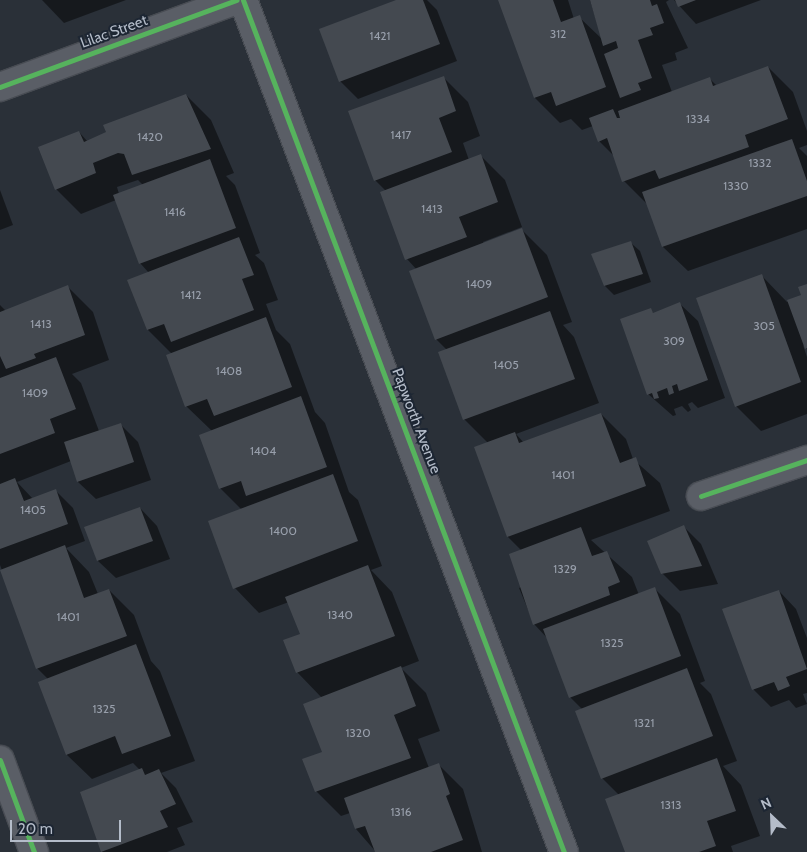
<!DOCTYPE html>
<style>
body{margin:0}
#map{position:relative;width:807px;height:852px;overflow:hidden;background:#2a3038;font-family:Cabin,sans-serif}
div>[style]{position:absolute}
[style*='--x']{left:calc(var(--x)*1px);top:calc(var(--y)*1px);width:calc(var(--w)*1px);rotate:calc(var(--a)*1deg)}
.shadow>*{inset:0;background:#0007}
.building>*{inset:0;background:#444950}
.roads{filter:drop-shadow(1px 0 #484c53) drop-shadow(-1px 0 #484c53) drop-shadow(0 1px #484c53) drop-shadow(0 -1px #484c53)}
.street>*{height:28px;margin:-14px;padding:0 14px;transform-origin:14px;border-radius:14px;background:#5a5e66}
.cycleway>*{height:5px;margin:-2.5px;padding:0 2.5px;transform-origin:2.5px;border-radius:2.5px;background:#56b35d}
span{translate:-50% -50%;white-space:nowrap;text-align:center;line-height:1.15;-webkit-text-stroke:4px #1d2633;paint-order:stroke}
.number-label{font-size:12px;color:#989fab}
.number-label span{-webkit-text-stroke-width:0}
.street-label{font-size:15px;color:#b4bcc9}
.north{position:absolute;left:747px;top:792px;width:50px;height:50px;-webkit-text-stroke:4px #1d2633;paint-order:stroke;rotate:336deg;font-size:14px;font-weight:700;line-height:20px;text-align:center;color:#b4bcc9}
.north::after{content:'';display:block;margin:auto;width:18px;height:22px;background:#b4bcc9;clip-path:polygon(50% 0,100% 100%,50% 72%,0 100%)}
.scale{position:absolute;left:10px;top:820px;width:111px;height:22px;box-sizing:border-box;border:2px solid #b4bcc9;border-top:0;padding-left:6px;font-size:15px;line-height:18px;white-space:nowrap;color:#b4bcc9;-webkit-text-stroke:4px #1d2633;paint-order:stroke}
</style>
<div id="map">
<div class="shadow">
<div style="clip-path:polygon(42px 0,126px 0,64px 23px)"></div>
<div style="clip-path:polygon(400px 0,427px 0,437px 10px,457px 61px,358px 99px,340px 81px)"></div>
<div style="clip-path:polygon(499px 0,568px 0,574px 19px,579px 17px,602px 39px,590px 0,669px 0,666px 2px,688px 48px,675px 53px,677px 60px,662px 65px,672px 92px,710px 79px,717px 86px,768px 67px,793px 92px,807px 131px,807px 145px,799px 148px,807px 156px,807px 229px,688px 271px,663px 247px,648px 205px,624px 181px,615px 157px,599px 141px,593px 126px,582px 130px,571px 119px,560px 123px,535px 98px)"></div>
<div style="clip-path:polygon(674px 0,761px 0,696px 24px)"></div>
<div style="clip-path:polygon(443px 77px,468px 102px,480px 136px,463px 143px,469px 160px,480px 155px,505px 180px,522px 227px,483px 242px,484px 244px,522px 230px,547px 255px,572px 322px,563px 325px,574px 337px,599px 403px,516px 434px,524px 443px,601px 414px,626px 439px,633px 459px,660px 483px,670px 511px,591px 540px,632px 577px,639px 595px,655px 589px,680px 614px,705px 681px,700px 683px,711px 694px,737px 761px,723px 766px,741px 785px,760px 836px,731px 846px,733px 852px,626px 852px,619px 795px,602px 778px,582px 709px,570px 697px,548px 639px,534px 624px,519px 588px,523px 586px,522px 551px,508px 537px,488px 443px,464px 419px,447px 350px,436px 339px,417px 270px,407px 259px,386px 191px,375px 180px)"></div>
<div style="clip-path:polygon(evenodd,186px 95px,211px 120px,234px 173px,226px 176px,235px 185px,260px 253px,255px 255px,264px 263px,278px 300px,266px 304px,276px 330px,290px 344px,315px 412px,325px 423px,349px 492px,358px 500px,382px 566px,371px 570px,392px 592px,419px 661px,401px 668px,426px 693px,440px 731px,418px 739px,429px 768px,438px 764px,463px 789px,482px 852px,376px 852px,356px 829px,350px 813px,341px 816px,316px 791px,323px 753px,322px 698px,297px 672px,301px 635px,289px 602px,259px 613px,235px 588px,242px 510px,220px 488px,212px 431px,186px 406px,172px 354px,148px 330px,129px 280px,149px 273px,140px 263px,116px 200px,81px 214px,56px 189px,79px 132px,88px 142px,186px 95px,138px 180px,143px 185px,119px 194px,117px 187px,138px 180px)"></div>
<div style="clip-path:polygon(0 190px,13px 225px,0 230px)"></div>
<div style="clip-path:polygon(631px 243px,640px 251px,651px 282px,614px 295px,605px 286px,593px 255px)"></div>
<div style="clip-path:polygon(762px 276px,787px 302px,803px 295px,807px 285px,807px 349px,803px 345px,807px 357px,807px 414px,761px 431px,736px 406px)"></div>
<div style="clip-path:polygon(68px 287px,93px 312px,109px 360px,72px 374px,81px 383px,99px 431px,120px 424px,138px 442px,151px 480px,96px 499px,78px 482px,71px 461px,17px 482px,33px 499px,56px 491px,73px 508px,85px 541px,66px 548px,89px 572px,98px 594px,109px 590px,134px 615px,151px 661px,160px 671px,195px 761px,161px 773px,176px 788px,193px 822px,177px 828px,185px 845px,167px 852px,102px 852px,81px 792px,140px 770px,133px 763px,92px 779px,67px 755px,48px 679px,37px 668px,0 565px,0 305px,6px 311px)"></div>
<div style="clip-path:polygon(680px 304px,698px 321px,725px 398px,698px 408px,692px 402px,688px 404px,691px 410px,688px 412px,682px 406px,674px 409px,676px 415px,673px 416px,648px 394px,650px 310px,654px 314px)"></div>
<div style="clip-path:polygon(140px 508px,157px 526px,170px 559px,116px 578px,98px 561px,86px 528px)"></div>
<div style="clip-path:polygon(683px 526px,701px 544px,718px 584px,680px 591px,662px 573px)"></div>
<div style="clip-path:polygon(779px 591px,796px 609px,807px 638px,807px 693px,803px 694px,807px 704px,796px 708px,789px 700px,771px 707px,754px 690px,724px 610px)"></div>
</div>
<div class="building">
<div style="clip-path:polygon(396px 0,423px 0,440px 44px,339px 82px,319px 29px)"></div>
<div style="clip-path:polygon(498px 0,553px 0,561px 22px,580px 15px,606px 87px,556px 106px,551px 92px,534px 98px)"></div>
<div style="clip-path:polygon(590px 0,650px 0,652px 6px,657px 4px,664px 23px,650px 28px,653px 35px,638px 40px,652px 78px,638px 83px,641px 90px,620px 98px,604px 54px,618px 48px,616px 41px,603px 46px)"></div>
<div style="clip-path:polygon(675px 0,696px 0,678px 7px)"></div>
<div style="clip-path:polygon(768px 66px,788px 119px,745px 135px,749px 147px,659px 179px,655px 170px,622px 182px,607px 138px,598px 142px,589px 118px,613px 109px,617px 118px,620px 118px,618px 111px,710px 77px,713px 86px)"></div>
<div style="clip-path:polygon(444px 76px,456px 111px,439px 118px,452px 152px,374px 181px,348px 111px)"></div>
<div style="clip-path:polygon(186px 94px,211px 149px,132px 175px,124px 154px,118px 153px,93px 163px,96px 173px,55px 190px,38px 147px,79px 131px,84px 142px,106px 132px,103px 125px)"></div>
<div style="clip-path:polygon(792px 139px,807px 181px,807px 196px,662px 247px,642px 192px)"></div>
<div style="clip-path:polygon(481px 154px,498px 202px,459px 217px,467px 237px,405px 260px,380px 192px)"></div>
<div style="clip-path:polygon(210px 159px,236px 228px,139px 264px,113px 195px)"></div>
<div style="clip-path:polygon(522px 228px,548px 297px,435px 340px,409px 271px)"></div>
<div style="clip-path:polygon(239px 237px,254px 275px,242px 279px,254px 310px,171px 342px,164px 324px,147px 330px,127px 280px)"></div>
<div style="clip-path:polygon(631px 241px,643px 274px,604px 286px,591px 254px)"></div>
<div style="clip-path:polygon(762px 274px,801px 382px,735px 407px,696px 298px)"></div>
<div style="clip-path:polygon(807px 284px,807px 348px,805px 349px,787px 300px,801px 295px,798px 287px)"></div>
<div style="clip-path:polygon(68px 285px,85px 335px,34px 354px,36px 358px,6px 369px,0 356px,0 312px)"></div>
<div style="clip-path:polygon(680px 302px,708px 380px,679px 391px,677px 384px,672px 386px,674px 393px,669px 395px,667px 388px,657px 392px,659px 398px,654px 399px,652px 393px,647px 395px,620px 319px,651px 308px,653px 313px)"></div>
<div style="clip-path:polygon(550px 311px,575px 379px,463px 420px,438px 352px)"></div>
<div style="clip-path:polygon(266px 317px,292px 387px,214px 416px,207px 399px,185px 407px,166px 355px)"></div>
<div style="clip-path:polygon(56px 357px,76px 409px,50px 419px,55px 433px,0 454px,0 378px)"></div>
<div style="clip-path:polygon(301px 396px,327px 467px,246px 496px,241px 481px,219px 489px,199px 435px)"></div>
<div style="clip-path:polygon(601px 413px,620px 463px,636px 457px,646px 486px,507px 537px,474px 447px,515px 432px,519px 443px)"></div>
<div style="clip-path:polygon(121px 423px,134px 462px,77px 482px,64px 442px)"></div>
<div style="clip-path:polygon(333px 474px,358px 541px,233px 589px,208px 521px)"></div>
<div style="clip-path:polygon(15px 478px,24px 501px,56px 489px,68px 524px,0 549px,0 484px)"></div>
<div style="clip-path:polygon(140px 507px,153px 541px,97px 561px,84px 527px)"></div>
<div style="clip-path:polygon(684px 525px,702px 566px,661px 574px,647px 541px)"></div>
<div style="clip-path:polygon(581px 527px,592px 556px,607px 551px,620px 582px,608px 587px,610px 595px,533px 625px,509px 554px)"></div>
<div style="clip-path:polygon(65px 545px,84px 598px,109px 589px,127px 636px,36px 669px,0 570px)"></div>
<div style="clip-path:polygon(368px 565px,395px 636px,296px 673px,283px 640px,300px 634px,285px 597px)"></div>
<div style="clip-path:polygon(655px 587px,681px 656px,569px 698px,543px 629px)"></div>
<div style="clip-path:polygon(779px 590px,807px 669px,786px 677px,790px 686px,778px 691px,774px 682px,752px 690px,722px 609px)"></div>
<div style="clip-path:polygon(136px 644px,171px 736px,122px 754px,115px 736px,66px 755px,38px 682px)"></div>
<div style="clip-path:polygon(401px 666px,416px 706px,394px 715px,411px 758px,315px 792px,302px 759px,322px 752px,303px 704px)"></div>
<div style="clip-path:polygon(687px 668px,713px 736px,601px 779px,575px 711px)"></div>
<div style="clip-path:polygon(717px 758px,736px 811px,707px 821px,716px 846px,699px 852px,625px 852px,605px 799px)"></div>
<div style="clip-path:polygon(439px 763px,450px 794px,446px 796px,463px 840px,431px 852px,375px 852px,365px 826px,355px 829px,344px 798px)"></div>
<div style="clip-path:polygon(142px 768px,145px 775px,159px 769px,176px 804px,160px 811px,168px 827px,101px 852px,80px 792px)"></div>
</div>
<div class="roads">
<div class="street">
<div style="--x:243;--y:0;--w:910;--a:69.36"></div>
<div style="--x:0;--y:87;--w:252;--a:-20.2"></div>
<div style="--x:701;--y:496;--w:112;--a:-18.8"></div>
<div style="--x:0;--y:760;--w:98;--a:69.7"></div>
</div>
</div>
<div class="cycleway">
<div style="--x:243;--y:0;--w:910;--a:69.36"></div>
<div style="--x:0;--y:87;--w:252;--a:-20.2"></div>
<div style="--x:701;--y:496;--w:112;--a:-18.8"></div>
<div style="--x:0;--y:760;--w:98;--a:69.7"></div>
</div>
<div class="number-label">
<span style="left:558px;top:34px">312</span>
<span style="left:380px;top:36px">1421</span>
<span style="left:698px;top:119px">1334</span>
<span style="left:401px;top:135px">1417</span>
<span style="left:150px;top:137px">1420</span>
<span style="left:760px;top:163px">1332</span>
<span style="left:736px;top:186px">1330</span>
<span style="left:432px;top:209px">1413</span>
<span style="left:175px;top:212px">1416</span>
<span style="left:479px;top:284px">1409</span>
<span style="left:191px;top:295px">1412</span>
<span style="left:41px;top:324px">1413</span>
<span style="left:764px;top:326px">305</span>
<span style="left:674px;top:341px">309</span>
<span style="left:506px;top:365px">1405</span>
<span style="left:229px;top:371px">1408</span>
<span style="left:35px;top:393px">1409</span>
<span style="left:263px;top:451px">1404</span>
<span style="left:563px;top:475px">1401</span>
<span style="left:33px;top:510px">1405</span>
<span style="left:283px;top:531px">1400</span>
<span style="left:565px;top:569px">1329</span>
<span style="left:340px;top:615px">1340</span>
<span style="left:68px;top:617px">1401</span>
<span style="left:612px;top:643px">1325</span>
<span style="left:104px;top:709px">1325</span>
<span style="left:644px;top:723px">1321</span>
<span style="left:358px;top:733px">1320</span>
<span style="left:671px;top:805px">1313</span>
<span style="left:401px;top:812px">1316</span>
</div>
<div class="street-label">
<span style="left:114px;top:32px;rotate:-20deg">Lilac Street</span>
<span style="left:416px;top:421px;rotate:69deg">Papworth Avenue</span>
</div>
<div class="north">N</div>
<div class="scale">20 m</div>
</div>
